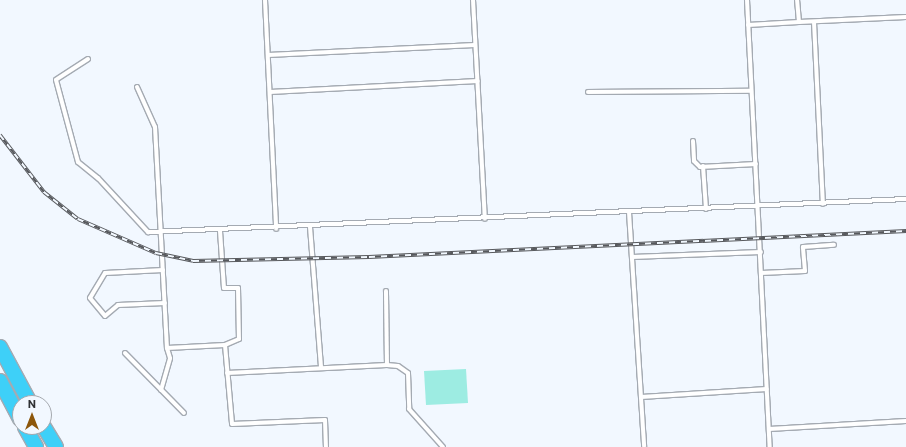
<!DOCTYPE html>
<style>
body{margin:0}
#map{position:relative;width:906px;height:447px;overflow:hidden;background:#f2f8ff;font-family:Commissioner,sans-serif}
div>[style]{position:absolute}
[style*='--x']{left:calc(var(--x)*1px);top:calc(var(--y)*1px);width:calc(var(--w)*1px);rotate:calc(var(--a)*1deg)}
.water>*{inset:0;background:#9dece2}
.roads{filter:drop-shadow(1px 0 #a4aab2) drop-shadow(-1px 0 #a4aab2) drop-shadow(0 1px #a4aab2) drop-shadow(0 -1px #a4aab2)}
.service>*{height:4px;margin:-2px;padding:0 2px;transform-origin:2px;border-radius:2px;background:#fff}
.motorway>*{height:14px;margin:-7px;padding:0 7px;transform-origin:7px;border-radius:7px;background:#3ed0f8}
.rail>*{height:3.5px;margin-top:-1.75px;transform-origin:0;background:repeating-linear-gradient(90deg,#f2f8ff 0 6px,#57595d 0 12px);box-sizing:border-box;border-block:1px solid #57595d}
span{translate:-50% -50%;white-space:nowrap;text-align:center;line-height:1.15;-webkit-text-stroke:3.5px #f2f8ff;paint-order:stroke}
.north{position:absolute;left:12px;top:395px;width:40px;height:40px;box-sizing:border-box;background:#f2f8ff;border:1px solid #a4a8ae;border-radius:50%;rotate:0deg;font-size:11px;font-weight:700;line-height:16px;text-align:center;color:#2f3134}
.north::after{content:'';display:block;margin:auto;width:14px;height:18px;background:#8d570b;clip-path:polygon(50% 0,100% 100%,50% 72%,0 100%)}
</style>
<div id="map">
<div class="water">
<div style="clip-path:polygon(466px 369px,468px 403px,426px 405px,424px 371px)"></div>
</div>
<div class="roads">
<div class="service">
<div style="--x:265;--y:0;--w:229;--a:87.2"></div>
<div style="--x:473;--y:0;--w:219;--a:86.9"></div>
<div style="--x:747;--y:0;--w:448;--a:87.1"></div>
<div style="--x:799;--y:22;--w:107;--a:-2.7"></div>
<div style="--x:814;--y:22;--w:182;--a:87.2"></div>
<div style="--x:748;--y:25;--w:51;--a:-3.4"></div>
<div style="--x:799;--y:22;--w:22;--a:-95"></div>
<div style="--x:268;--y:55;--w:207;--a:-2.8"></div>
<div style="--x:88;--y:59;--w:38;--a:147"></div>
<div style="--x:56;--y:80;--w:85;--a:75"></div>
<div style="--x:78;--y:162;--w:26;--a:39"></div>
<div style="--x:98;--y:178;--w:74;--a:47.2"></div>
<div style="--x:148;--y:232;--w:759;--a:-2.49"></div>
<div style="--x:137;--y:87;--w:44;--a:65.8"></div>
<div style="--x:155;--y:127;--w:221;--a:86.9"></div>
<div style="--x:167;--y:348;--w:58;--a:-3"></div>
<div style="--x:270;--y:92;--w:208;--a:-3"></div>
<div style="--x:588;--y:92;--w:163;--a:-0.4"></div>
<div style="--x:693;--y:141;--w:20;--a:87"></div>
<div style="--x:694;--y:161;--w:8;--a:45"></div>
<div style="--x:700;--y:167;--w:56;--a:-3.1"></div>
<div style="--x:703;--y:166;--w:43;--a:86"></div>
<div style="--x:629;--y:212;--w:235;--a:86.3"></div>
<div style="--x:310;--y:227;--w:141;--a:85.5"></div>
<div style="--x:220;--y:231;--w:57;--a:86"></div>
<div style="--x:224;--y:288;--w:14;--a:0"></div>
<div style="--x:238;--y:288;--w:51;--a:88.9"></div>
<div style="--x:239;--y:339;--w:15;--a:157"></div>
<div style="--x:225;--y:345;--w:79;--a:84.9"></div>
<div style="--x:232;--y:424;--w:93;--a:-2.5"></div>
<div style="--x:325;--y:420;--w:27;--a:88"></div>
<div style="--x:632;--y:257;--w:129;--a:-2.2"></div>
<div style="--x:163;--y:270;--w:58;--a:177"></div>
<div style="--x:105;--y:273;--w:29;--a:121"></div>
<div style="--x:90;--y:298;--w:23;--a:50"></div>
<div style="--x:105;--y:316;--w:17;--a:-40"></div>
<div style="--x:118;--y:305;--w:47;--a:-2.4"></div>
<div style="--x:761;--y:273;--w:44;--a:-2.6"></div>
<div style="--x:805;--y:271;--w:24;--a:-95"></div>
<div style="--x:803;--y:247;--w:31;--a:-4"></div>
<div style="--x:125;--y:353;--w:84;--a:45.5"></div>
<div style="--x:387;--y:365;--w:11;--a:5"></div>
<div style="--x:398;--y:366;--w:12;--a:35"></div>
<div style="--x:408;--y:373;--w:36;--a:88"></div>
<div style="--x:409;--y:409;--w:51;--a:48.2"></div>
<div style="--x:227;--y:373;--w:160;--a:-2.9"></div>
<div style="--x:387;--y:365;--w:74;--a:-90.8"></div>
<div style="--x:161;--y:390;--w:33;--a:-74"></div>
<div style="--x:170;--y:358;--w:10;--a:-107"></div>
<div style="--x:641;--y:397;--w:126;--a:-3.6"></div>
<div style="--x:769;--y:429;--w:137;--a:-3.3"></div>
</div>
<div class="motorway">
<div style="--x:0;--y:347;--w:64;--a:61.8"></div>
<div style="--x:0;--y:381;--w:43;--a:62.2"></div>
<div style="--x:25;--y:427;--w:23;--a:61"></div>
<div style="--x:44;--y:427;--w:23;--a:59"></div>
</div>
</div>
<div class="rail">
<div style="--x:0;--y:135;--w:72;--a:52.3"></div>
<div style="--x:44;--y:192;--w:43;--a:38.5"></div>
<div style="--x:78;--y:219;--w:85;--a:23.6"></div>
<div style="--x:156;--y:253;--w:38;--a:12"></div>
<div style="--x:193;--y:261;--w:176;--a:-1.3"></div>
<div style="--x:369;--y:257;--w:538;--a:-2.77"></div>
</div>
<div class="north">N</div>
</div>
